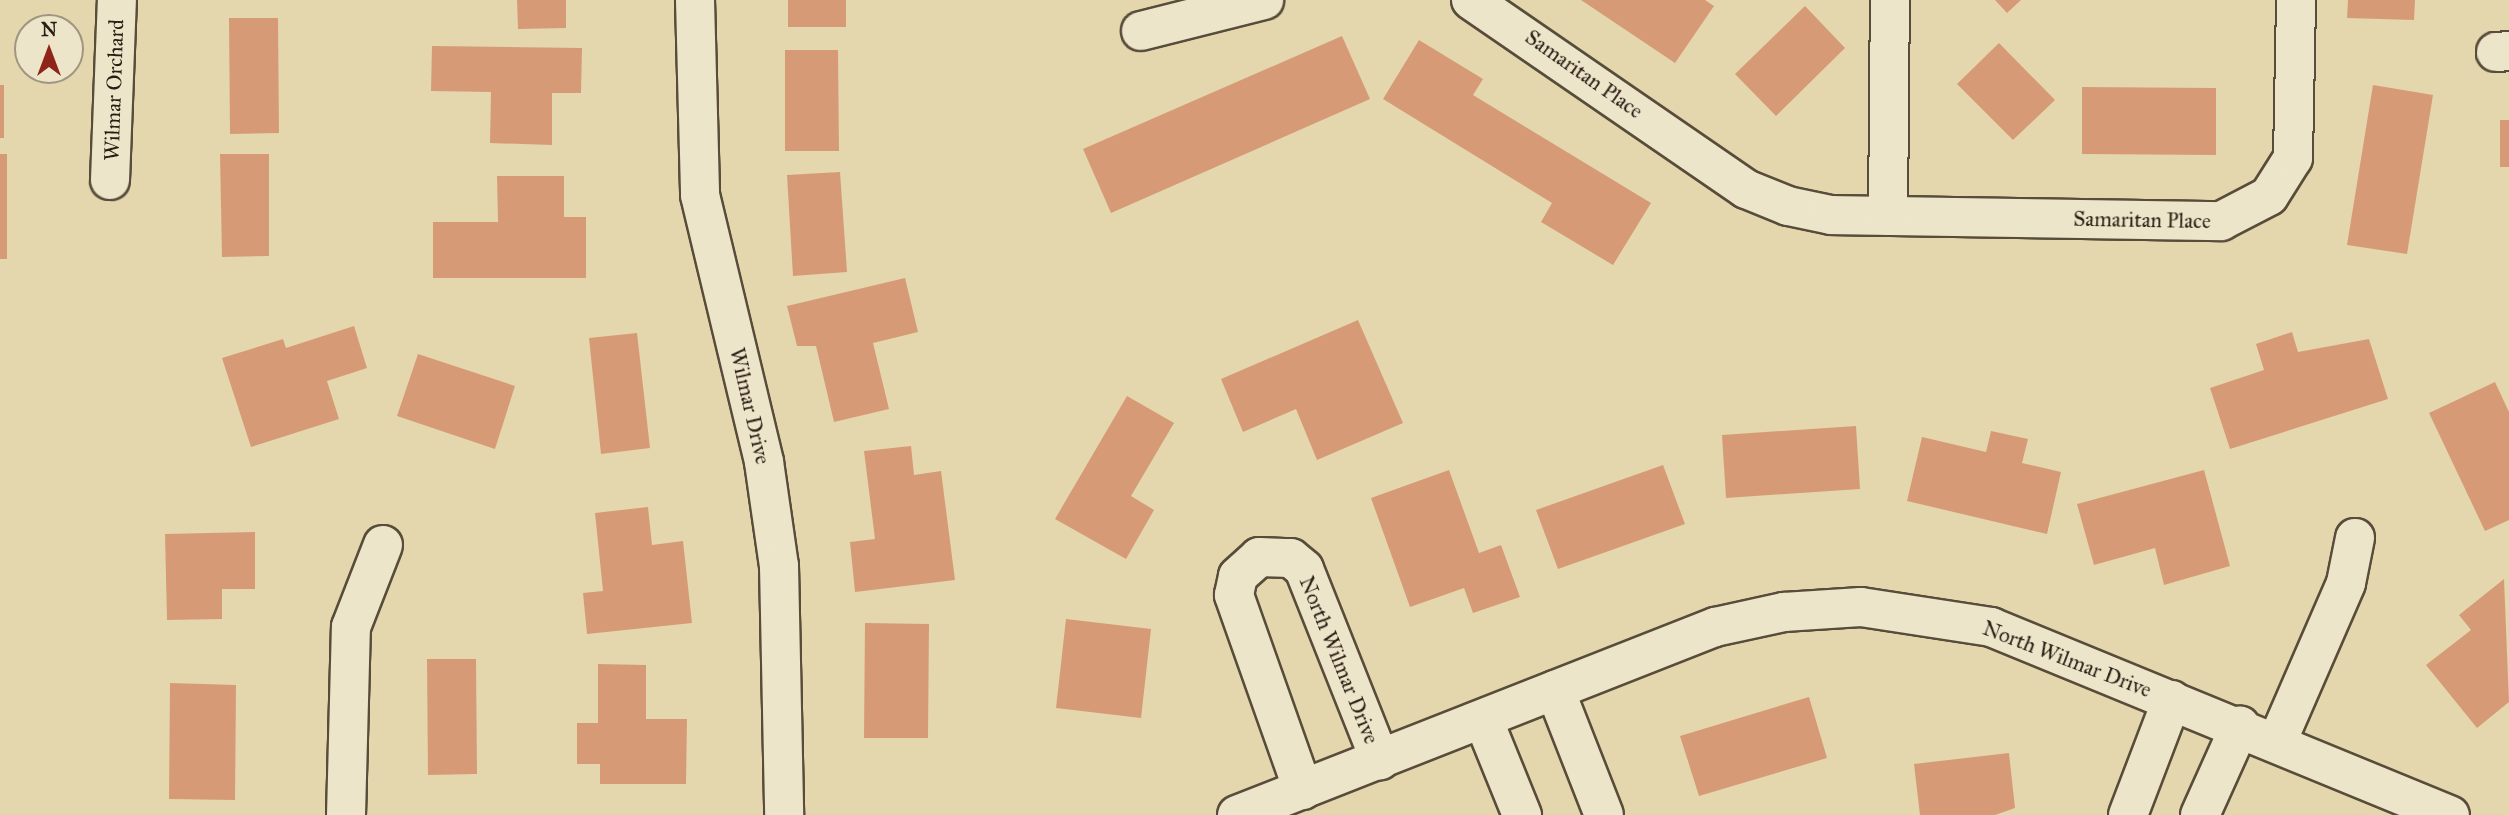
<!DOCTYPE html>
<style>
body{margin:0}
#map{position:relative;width:2509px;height:815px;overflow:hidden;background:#e4d7ad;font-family:"IM FELL Great Primer",serif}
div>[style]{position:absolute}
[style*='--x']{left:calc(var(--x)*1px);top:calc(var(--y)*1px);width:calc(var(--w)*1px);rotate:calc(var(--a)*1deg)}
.building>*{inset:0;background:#d69b76}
.roads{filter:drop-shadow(2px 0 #584c3a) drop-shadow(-2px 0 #584c3a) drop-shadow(0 2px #584c3a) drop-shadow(0 -2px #584c3a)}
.minor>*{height:38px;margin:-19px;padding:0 19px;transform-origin:19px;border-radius:19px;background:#ede5ca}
span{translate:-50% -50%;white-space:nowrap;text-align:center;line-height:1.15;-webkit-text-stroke:5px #ede5ca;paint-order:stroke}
.street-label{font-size:21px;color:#2a1d14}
.north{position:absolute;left:14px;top:14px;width:70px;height:70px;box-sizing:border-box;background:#ede5ca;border:2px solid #9f9581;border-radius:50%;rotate:0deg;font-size:19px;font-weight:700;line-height:28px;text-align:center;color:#2a1d14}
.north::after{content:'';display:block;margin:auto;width:24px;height:32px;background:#8f2418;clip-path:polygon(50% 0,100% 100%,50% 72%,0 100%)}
</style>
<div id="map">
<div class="building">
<div style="clip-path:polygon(517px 0,566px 0,566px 28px,518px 29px)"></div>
<div style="clip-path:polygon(788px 0,846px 0,846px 27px,788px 27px)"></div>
<div style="clip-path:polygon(1581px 0,1705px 0,1714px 6px,1675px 63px)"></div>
<div style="clip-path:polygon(1995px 0,2021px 0,2007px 13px)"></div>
<div style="clip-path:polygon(2348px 0,2415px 0,2414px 20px,2347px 18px)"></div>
<div style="clip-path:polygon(1805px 6px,1845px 48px,1776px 116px,1735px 74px)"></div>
<div style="clip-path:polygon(229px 18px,278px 18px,279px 133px,230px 134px)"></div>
<div style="clip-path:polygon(1342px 36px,1370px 99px,1111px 213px,1083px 149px)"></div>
<div style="clip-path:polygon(1419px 40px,1483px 79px,1473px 95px,1651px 203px,1613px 265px,1541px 222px,1552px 203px,1383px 99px)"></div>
<div style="clip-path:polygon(1999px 43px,2055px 100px,2013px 140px,1957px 84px)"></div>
<div style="clip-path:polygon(432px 46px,582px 48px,581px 93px,552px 93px,552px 145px,490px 143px,491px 92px,431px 91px)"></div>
<div style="clip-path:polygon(785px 50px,838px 50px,839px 151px,785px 151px)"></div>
<div style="clip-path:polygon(0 85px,4px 85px,4px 138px,0 138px)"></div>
<div style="clip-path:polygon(2373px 85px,2433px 95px,2407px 254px,2347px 245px)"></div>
<div style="clip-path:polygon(2082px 87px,2216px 88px,2216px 155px,2082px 154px)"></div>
<div style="clip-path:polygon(2500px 120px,2509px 120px,2509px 167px,2500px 167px)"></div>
<div style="clip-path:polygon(0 154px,7px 154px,7px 259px,0 259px)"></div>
<div style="clip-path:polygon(220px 154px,269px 154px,269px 256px,222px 257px)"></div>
<div style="clip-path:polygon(840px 172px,847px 272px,793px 276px,787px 175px)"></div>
<div style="clip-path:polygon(497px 176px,564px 176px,564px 217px,586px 217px,586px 278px,433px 278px,433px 222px,498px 222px)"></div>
<div style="clip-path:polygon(905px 278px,918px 332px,873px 343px,889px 409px,834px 422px,816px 346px,797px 346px,787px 306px)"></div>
<div style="clip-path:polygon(1358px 320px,1403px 423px,1317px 460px,1296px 409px,1243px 432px,1221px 379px)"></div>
<div style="clip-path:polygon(354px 326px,367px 368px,327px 381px,339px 419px,251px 447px,222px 358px,283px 339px,286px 348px)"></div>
<div style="clip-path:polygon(2292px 332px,2298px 352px,2369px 339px,2388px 399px,2230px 449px,2210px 388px,2264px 370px,2256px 344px)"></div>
<div style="clip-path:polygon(637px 333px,650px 448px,601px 454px,589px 338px)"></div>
<div style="clip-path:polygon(418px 354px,515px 386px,495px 449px,397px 416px)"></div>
<div style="clip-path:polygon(2495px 382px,2509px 412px,2509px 520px,2485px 531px,2429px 413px)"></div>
<div style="clip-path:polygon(1127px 396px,1174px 423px,1131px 496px,1154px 510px,1126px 559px,1055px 519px)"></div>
<div style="clip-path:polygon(1856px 426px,1860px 489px,1726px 498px,1722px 435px)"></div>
<div style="clip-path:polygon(1991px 431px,2028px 439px,2022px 463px,2061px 472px,2047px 534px,1907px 501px,1922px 437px,1986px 452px)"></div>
<div style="clip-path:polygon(911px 446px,914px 475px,941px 471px,955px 580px,855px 592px,850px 542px,875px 539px,864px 451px)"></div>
<div style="clip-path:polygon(1663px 465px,1685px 524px,1558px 569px,1536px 510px)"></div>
<div style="clip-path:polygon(1449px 470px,1479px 553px,1501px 545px,1520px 597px,1473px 613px,1464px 588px,1410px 607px,1371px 498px)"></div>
<div style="clip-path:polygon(2204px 470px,2230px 566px,2164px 585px,2155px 548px,2094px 565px,2077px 504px)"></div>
<div style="clip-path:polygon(648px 507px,652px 545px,683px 541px,692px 623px,587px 634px,583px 593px,603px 591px,595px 513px)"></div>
<div style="clip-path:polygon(255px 532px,255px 589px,222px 589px,222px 619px,167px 620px,165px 534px)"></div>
<div style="clip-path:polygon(2504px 579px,2509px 702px,2477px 728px,2426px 665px,2471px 630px,2459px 615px)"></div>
<div style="clip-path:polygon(1066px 619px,1151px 629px,1141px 718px,1056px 708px)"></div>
<div style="clip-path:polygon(865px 623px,929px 624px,928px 738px,864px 738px)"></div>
<div style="clip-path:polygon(427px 659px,476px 659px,477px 774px,428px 775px)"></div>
<div style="clip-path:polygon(598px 664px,646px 665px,646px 719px,687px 719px,686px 784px,600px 784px,600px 764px,577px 764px,577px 723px,598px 723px)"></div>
<div style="clip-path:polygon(170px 683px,236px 685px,235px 800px,169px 799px)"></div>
<div style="clip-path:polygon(1809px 697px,1827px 758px,1699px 796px,1680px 736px)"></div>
<div style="clip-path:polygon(2009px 753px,2015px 808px,1995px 815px,1920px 815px,1914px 764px)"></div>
</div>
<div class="roads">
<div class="minor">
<div style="--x:695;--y:0;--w:195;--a:88.5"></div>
<div style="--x:700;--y:195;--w:275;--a:76.5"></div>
<div style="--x:764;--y:462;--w:105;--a:81.8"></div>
<div style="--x:779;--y:566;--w:249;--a:88.8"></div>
<div style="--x:1471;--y:0;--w:334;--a:34.5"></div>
<div style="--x:1746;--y:189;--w:45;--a:22"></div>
<div style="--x:1788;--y:206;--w:44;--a:11.8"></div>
<div style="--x:1831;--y:215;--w:390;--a:0.9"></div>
<div style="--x:2221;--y:221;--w:54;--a:-27.5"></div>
<div style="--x:2269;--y:196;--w:45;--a:-57.7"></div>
<div style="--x:2293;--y:158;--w:158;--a:-88.9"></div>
<div style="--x:1141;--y:31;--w:127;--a:-14.1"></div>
<div style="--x:2496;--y:52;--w:13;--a:-4"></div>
<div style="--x:110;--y:180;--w:180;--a:-87.8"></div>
<div style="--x:1888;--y:216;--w:216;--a:-89.5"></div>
<div style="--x:1555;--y:690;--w:134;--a:68.6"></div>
<div style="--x:1483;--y:719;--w:104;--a:67.9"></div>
<div style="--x:2277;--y:742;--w:173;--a:-66.5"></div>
<div style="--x:2346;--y:583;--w:46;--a:-78.7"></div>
<div style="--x:1303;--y:790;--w:207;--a:-109.5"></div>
<div style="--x:1234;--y:595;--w:19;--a:-78"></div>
<div style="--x:1238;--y:576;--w:28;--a:-42"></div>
<div style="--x:1259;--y:557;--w:32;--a:2"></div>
<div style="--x:1291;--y:558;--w:17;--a:40"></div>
<div style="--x:1304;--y:569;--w:206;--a:68.3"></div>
<div style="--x:346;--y:815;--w:188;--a:-88.5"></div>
<div style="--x:351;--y:627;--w:88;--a:-68.7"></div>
<div style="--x:1237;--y:815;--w:514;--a:-21.47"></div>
<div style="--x:1715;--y:627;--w:71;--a:-12.3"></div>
<div style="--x:1784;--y:612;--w:77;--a:-3.7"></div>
<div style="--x:1861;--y:607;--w:132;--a:8.7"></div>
<div style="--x:1991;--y:627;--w:496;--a:22.3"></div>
<div style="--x:2128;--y:815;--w:123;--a:-69.1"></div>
<div style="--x:2200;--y:815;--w:98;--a:-65.8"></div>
</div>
</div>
<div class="street-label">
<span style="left:1584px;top:74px;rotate:35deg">Samaritan Place</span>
<span style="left:114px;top:90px;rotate:-88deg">Wilmar Orchard</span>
<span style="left:2142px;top:220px;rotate:1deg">Samaritan Place</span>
<span style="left:750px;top:406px;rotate:77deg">Wilmar Drive</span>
<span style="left:2067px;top:659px;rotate:21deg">North Wilmar Drive</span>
<span style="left:1339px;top:660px;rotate:68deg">North Wilmar Drive</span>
</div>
<div class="north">N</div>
</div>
